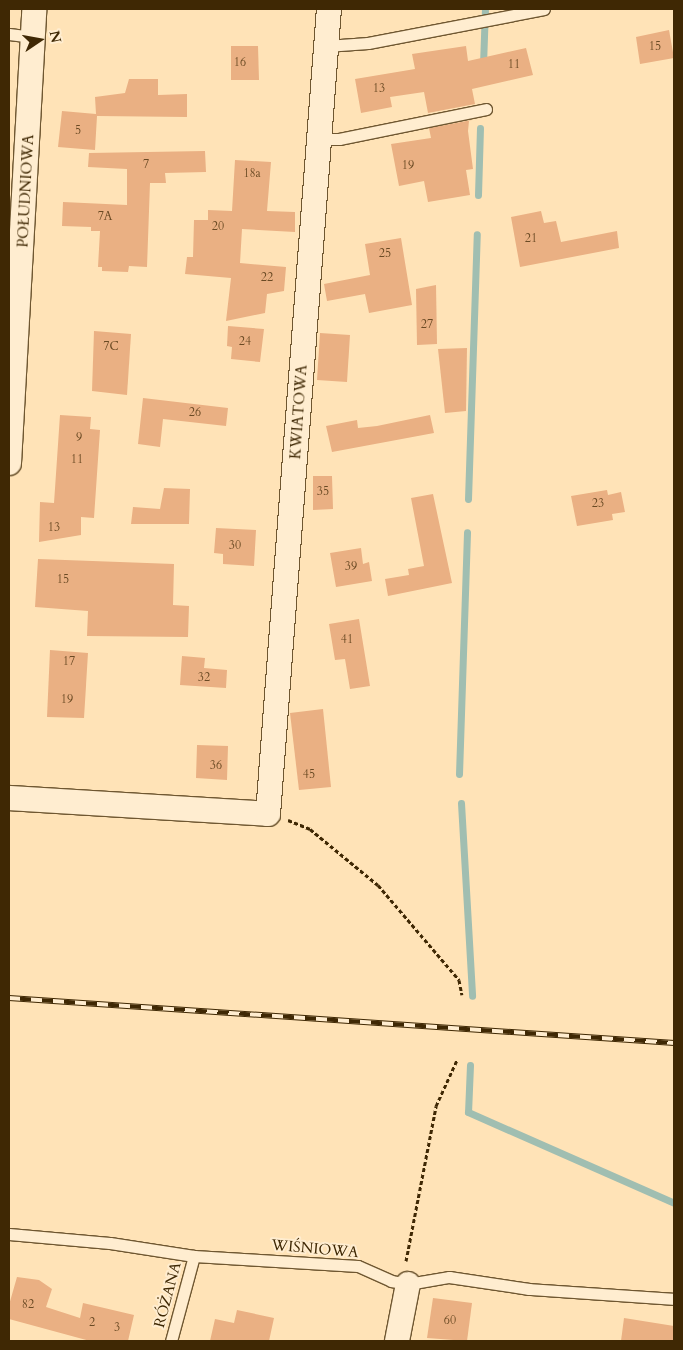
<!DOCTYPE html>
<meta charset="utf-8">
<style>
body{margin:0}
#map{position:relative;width:683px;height:1350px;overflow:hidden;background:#ffe3b7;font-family:Cardo,serif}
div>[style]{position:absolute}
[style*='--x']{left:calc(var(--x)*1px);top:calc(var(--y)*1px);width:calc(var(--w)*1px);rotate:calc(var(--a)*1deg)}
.stream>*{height:7px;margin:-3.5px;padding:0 3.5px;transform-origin:3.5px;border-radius:3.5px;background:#a0beb1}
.building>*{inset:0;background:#eab083}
.path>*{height:3px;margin-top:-1.5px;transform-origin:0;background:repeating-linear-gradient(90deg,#3f2804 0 4px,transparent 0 6.5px)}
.roads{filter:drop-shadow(1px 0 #6f5731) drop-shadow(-1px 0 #6f5731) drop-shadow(0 1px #6f5731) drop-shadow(0 -1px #6f5731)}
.lane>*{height:11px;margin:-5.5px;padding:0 5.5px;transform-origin:5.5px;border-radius:5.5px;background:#ffedd0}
.street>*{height:24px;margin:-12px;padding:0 12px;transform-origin:12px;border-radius:12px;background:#ffedd0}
.rail>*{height:5.5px;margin-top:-2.75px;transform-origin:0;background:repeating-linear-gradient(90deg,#ffedd0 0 11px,#3f2804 0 22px);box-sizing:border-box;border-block:1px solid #3f2804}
span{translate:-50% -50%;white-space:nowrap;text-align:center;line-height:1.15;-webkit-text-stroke:4px #ffedd0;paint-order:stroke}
.number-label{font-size:12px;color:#6a4a24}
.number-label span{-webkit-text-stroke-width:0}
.street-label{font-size:15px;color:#3f2804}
.frame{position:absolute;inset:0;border:10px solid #3f2804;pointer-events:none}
.north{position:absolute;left:15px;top:15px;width:50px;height:50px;-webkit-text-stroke:4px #ffedd0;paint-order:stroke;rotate:78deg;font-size:14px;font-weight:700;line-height:20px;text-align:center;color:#3f2804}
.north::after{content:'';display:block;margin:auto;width:18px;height:22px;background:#3f2804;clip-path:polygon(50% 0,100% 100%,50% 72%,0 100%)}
</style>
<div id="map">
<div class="stream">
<div style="--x:483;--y:65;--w:56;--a:-88"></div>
<div style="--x:478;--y:195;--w:67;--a:-88.3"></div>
<div style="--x:468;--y:499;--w:265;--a:-88.1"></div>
<div style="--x:459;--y:774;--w:242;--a:-88.1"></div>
<div style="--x:461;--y:803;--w:193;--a:86.7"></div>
<div style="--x:470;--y:1065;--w:47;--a:92.4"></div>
<div style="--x:468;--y:1112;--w:225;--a:23.8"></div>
</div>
<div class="building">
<div style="clip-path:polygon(669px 30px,674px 58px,640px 64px,636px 37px)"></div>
<div style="clip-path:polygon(231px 46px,258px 46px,259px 80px,231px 80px)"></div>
<div style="clip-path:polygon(466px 46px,468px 61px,526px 48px,533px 75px,472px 89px,475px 104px,428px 113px,424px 92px,390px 97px,392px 107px,361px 113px,355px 79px,415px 69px,412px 54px)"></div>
<div style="clip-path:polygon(129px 79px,158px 79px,158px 95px,187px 94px,187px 117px,97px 116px,95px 150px,58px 147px,62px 111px,96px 114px,95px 97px,125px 93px)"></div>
<div style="clip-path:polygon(472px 120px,469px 121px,468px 131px,473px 169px,466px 170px,470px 195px,428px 202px,424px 181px,399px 186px,391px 144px,431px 138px,429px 128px)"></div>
<div style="clip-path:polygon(205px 151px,206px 172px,165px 173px,166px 183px,150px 183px,147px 267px,129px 266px,128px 272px,102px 271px,102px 267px,98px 267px,100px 231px,91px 231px,91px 227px,62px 226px,63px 202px,127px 205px,127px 169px,88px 167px,89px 153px)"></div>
<div style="clip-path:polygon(235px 160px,271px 162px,267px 211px,295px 212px,295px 232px,242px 229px,240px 263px,286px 267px,284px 291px,267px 294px,265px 313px,226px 321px,231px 278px,185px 274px,187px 257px,193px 257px,194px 220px,208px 220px,208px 210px,232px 211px)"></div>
<div style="clip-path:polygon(541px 211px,544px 223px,556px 221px,561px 242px,617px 231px,619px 248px,520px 267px,511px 217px)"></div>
<div style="clip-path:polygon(401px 238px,412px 305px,369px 313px,365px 294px,327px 301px,324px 284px,370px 275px,365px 244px)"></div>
<div style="clip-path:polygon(436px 285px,437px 344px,417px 345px,416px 289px)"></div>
<div style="clip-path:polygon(228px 326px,264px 329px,260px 362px,231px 359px,232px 347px,227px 346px)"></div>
<div style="clip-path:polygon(94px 331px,131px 334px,127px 395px,92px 391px)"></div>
<div style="clip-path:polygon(320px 333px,350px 335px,347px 382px,317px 380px)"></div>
<div style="clip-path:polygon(467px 348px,466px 411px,445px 413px,438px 349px)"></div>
<div style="clip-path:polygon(143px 398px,228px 408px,226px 426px,163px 419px,160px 447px,138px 444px)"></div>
<div style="clip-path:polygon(60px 415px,91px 417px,90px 429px,100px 430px,94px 518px,81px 517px,81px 535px,39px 542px,40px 502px,54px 503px)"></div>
<div style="clip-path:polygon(430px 415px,434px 433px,332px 452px,326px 426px,357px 420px,358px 428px,377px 426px)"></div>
<div style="clip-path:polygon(313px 476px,332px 476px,333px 509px,313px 510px)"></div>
<div style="clip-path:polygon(164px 488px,190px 489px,189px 524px,131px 524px,133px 507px,160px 509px)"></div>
<div style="clip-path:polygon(607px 490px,608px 495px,621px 492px,625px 512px,612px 514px,613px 520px,577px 526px,571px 496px)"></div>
<div style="clip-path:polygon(433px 494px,452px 583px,388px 596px,385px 579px,409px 575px,408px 569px,424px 566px,411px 498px)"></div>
<div style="clip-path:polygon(216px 528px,256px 530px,254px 566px,223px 564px,223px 554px,214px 553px)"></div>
<div style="clip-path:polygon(361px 548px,363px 564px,369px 562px,372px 581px,336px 587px,330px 553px)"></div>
<div style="clip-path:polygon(38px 559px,174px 564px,173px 605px,189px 606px,188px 637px,87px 636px,88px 611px,35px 607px)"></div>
<div style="clip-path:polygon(359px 619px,370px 686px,350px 689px,345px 659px,335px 660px,329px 624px)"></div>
<div style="clip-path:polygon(50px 650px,88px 653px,84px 718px,47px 717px)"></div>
<div style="clip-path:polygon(182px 656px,205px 658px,204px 668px,227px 670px,226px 688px,180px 685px)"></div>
<div style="clip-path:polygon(323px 709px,331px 787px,299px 790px,290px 713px)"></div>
<div style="clip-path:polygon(197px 745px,228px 746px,227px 780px,196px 778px)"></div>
<div style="clip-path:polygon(17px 1277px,39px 1280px,52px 1289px,46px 1307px,80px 1318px,83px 1303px,134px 1315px,128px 1341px,90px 1341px,9px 1319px,9px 1305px)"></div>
<div style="clip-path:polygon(433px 1298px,472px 1303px,467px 1341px,427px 1338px)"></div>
<div style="clip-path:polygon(237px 1310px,274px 1318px,269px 1341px,210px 1341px,215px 1319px,234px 1323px)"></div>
<div style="clip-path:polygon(624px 1318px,674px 1326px,674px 1341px,621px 1341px)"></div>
</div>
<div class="path">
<div style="--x:288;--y:820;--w:24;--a:22"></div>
<div style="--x:310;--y:829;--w:88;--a:39.5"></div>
<div style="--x:378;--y:885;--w:125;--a:49.5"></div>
<div style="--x:459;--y:980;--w:15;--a:79"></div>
<div style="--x:406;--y:1261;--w:158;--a:-79"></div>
<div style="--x:436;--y:1106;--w:51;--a:-65.5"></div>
</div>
<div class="roads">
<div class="lane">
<div style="--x:9;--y:34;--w:24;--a:7"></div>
<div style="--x:326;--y:46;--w:42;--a:-4.1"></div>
<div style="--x:368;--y:43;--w:179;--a:-10.9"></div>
<div style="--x:319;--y:139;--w:20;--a:0"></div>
<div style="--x:339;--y:139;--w:150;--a:-11.5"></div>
<div style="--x:9;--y:1234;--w:101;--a:5.1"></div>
<div style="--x:110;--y:1243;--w:85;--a:8.8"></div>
<div style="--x:194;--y:1256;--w:164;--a:3.5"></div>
<div style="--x:358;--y:1266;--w:36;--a:24"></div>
<div style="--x:391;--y:1281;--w:17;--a:10"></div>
<div style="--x:408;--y:1284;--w:42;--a:-9.7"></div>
<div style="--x:449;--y:1277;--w:81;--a:8.5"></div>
<div style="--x:529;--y:1289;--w:145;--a:3.9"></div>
<div style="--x:171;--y:1341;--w:88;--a:-74.9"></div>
</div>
<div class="street">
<div style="--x:9;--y:463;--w:455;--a:-86.8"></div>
<div style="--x:9;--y:798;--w:259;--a:3.5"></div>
<div style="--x:268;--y:814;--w:807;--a:-85.67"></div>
<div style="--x:397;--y:1341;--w:58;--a:-79.1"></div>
</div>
</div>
<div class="rail">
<div style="--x:9;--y:998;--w:667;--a:3.87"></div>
</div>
<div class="number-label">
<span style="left:655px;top:47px">15</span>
<span style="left:240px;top:63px">16</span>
<span style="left:514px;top:65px">11</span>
<span style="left:379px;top:89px">13</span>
<span style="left:78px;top:131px">5</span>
<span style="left:146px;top:165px">7</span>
<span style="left:408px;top:166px">19</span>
<span style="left:252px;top:174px">18a</span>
<span style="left:105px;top:217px">7A</span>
<span style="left:218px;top:227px">20</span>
<span style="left:531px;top:239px">21</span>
<span style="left:385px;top:254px">25</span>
<span style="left:267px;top:278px">22</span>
<span style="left:427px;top:325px">27</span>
<span style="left:245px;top:342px">24</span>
<span style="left:111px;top:347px">7C</span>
<span style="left:195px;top:413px">26</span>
<span style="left:79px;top:438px">9</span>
<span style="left:77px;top:460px">11</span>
<span style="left:323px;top:492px">35</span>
<span style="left:598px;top:504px">23</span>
<span style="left:54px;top:528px">13</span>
<span style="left:235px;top:546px">30</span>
<span style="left:351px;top:567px">39</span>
<span style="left:63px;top:580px">15</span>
<span style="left:347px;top:640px">41</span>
<span style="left:69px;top:662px">17</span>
<span style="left:204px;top:678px">32</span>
<span style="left:67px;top:700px">19</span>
<span style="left:216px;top:766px">36</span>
<span style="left:309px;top:775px">45</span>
<span style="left:28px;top:1305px">82</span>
<span style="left:450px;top:1321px">60</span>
<span style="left:92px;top:1323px">2</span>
<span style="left:117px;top:1328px">3</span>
</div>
<div class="street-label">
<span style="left:26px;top:191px;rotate:-87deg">POŁUDNIOWA</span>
<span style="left:299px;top:412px;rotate:-86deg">KWIATOWA</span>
<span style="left:315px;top:1249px;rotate:5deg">WIŚNIOWA</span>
<span style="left:168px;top:1295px;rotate:-75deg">RÓŻANA</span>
</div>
<div class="frame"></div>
<div class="north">N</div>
</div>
